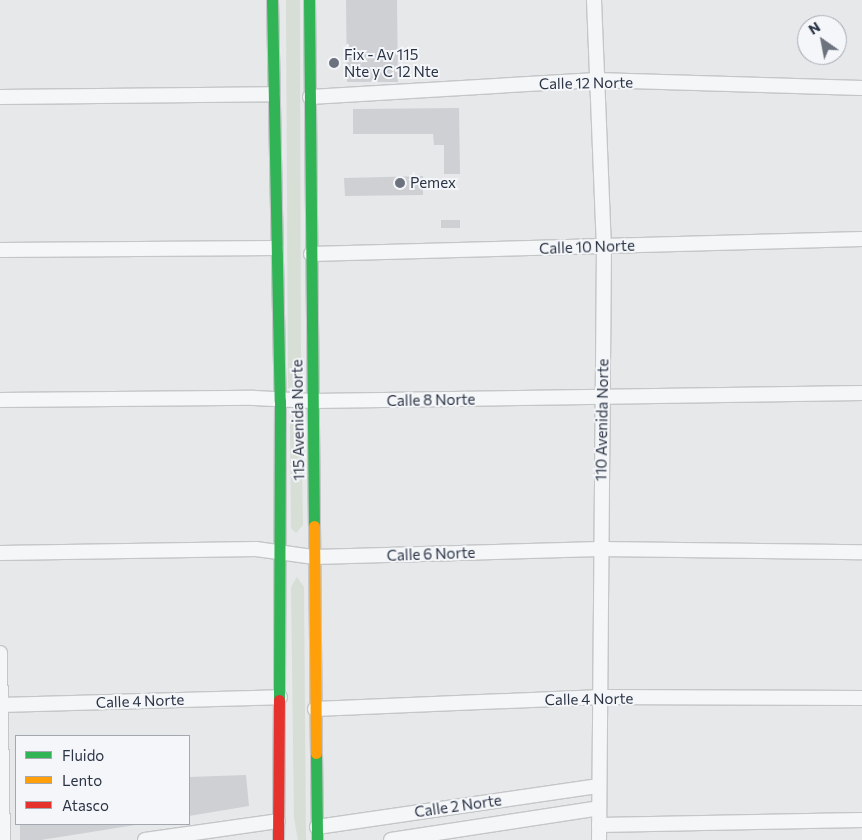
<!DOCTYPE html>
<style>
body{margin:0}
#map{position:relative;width:862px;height:840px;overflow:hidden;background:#e6e8ea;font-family:Commissioner,sans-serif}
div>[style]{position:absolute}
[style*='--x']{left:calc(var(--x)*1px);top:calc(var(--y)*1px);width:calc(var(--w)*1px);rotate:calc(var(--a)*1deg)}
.green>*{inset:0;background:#d6ded6}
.building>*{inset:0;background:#ced0d3}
.roads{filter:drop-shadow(1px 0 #c4c6c8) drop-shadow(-1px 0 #c4c6c8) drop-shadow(0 1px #c4c6c8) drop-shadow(0 -1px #c4c6c8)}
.street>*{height:14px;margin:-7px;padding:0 7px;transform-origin:7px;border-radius:7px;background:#f5f6f7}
.fast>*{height:11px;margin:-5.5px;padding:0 5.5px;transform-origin:5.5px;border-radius:5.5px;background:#30b455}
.slow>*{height:11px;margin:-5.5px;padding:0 5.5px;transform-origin:5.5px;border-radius:5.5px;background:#ff9f0a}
.jam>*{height:11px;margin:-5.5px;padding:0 5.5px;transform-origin:5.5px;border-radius:5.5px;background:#e5322d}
.dots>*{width:14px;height:14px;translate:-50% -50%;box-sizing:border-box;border:2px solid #f4f6f9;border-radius:50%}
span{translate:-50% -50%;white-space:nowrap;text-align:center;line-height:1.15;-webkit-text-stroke:4px #f4f6f9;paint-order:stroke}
.poi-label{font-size:15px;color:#2b3445}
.left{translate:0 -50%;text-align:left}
.street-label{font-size:15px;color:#2b3445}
.legend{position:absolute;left:15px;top:735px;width:175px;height:90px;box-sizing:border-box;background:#f4f6f9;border:1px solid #a4a8b1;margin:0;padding:6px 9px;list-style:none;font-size:15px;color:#2b3445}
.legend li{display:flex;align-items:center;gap:10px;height:25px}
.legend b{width:25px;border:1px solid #a4a8b1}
.north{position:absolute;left:797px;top:15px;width:50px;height:50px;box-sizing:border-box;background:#f4f6f9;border:1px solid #a4a8b1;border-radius:50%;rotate:327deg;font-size:14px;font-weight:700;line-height:20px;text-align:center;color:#2b3445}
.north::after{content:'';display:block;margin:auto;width:18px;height:22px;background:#6c737f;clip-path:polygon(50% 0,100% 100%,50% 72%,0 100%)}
</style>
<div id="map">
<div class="green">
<div style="clip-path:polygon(286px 0,300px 0,301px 380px,296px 393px,288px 388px)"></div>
<div style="clip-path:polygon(296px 414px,301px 419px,303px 525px,296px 533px,291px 528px,290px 422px)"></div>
<div style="clip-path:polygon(297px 577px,304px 587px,306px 840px,298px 840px,294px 818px,291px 587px)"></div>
</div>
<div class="building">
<div style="clip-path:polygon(346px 0,397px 0,398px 82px,347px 82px)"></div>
<div style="clip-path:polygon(459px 108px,460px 174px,444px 174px,444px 145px,434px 145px,433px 134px,353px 134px,353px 109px)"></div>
<div style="clip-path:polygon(423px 176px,423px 195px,345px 196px,344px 178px)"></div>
<div style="clip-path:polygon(441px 220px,460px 220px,460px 228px,441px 228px)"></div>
<div style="clip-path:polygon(246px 775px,249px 806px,189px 816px,189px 777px)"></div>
<div style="clip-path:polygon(20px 824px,135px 824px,135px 825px,41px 840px,20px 840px)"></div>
</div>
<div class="roads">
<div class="street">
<div style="--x:594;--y:0;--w:246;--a:87.7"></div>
<div style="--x:604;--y:246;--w:594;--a:90.48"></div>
<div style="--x:0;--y:97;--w:273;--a:-0.6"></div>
<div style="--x:310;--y:97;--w:287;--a:-3.4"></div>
<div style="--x:596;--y:80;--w:266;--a:1.7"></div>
<div style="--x:0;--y:250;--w:276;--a:-0.4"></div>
<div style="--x:311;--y:254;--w:551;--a:-1.56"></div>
<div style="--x:0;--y:400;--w:254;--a:-0.5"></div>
<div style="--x:254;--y:398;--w:59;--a:2.9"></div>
<div style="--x:313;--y:401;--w:549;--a:-0.83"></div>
<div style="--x:0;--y:553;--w:256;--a:-0.9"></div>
<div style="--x:256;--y:549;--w:59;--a:7.9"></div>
<div style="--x:314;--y:557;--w:286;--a:-1.6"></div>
<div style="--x:600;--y:549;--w:262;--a:0.7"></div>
<div style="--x:0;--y:653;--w:187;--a:89.1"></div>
<div style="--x:0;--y:705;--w:280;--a:-1.6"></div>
<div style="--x:315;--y:709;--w:287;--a:-2.4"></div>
<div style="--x:602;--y:697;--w:260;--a:0.2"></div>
<div style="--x:599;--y:825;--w:263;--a:-1.1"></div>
<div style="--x:317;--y:827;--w:285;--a:-8.3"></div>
<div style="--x:145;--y:840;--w:134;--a:-8.1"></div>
<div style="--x:391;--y:840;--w:210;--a:-8.7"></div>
</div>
<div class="fast">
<div style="--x:272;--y:0;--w:401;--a:88.9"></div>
<div style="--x:280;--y:401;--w:299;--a:90.2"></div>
<div style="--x:309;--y:0;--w:526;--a:89.46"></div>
<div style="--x:316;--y:753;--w:87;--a:89.3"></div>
</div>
<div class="slow">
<div style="--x:314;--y:526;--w:227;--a:89.5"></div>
</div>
<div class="jam">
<div style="--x:278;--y:840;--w:140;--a:-89.6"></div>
</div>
</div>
<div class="dots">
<div style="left:334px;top:63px;background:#6c737f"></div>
<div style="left:400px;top:183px;background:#6c737f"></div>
</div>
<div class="poi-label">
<span class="left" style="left:344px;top:63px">Fix - Av 115<br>Nte y C 12 Nte</span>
<span class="left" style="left:410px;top:183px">Pemex</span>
</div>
<div class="street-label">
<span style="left:586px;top:83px;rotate:-1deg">Calle 12 Norte</span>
<span style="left:587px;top:247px;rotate:-2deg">Calle 10 Norte</span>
<span style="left:431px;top:400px;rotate:-1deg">Calle 8 Norte</span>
<span style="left:298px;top:420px;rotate:-91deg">115 Avenida Norte</span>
<span style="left:602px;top:420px;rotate:-89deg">110 Avenida Norte</span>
<span style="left:431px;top:554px;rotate:-2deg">Calle 6 Norte</span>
<span style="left:589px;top:699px;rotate:-1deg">Calle 4 Norte</span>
<span style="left:140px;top:701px;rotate:-2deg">Calle 4 Norte</span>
<span style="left:458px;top:806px;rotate:-8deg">Calle 2 Norte</span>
</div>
<ul class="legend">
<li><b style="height:6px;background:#30b455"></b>Fluido</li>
<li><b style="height:6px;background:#ff9f0a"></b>Lento</li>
<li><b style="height:6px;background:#e5322d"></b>Atasco</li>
</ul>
<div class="north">N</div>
</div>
